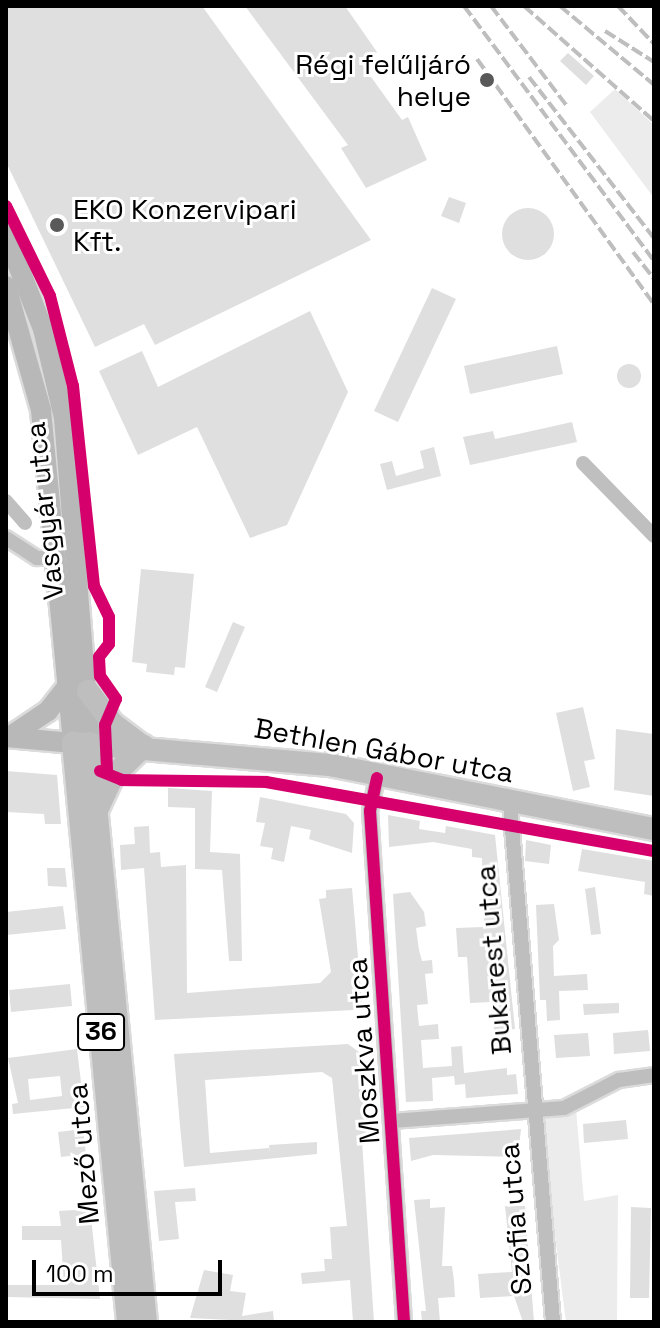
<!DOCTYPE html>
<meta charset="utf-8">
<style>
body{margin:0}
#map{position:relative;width:660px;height:1328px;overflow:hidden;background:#fff;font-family:"Space Grotesk",sans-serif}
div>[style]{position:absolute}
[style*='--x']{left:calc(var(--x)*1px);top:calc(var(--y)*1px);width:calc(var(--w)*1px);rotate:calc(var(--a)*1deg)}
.green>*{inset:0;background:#ececec}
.canal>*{height:14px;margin:-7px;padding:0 7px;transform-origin:7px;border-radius:7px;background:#bfbfbf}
.building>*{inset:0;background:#dfdfdf}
.round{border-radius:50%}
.roads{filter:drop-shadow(2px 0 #dbdbdb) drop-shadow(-2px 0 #dbdbdb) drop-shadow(0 2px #dbdbdb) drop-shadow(0 -2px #dbdbdb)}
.street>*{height:14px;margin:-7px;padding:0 7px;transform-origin:7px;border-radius:7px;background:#bebebe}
.secondary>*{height:20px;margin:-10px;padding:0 10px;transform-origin:10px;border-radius:10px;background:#b8b8b8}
.primary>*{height:22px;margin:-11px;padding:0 11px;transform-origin:11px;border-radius:11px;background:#bebebe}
.rail>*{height:4px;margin-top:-2px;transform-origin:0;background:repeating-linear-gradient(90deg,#bebebe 0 12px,transparent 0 16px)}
.cycleway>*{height:12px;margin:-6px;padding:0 6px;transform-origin:6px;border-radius:6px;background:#d6006c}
.dots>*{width:22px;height:22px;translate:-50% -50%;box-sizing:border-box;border:4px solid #fff;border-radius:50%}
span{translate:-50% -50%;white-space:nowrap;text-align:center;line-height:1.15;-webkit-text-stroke:6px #fff;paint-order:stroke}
.shield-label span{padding:2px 6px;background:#fff;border:2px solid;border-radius:6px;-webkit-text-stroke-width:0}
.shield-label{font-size:26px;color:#000;font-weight:700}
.poi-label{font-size:28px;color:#000}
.right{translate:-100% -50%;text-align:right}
.left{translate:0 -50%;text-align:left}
.street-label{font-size:28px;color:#000}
.frame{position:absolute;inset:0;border:8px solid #000;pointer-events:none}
.scale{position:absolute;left:32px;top:1260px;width:190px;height:36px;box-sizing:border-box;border:4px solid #000;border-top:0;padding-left:10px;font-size:24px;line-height:28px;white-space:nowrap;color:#000;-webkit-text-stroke:6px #fff;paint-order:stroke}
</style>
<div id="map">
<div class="green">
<div style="clip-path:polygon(615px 89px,654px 125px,654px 198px,590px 112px)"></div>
<div style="clip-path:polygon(576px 1109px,584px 1201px,618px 1195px,617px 1322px,566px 1322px,540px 1119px)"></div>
</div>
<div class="canal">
<div style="--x:583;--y:463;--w:102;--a:45.8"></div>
<div style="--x:6;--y:501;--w:29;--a:49"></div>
</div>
<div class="building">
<div style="clip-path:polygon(6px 6px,202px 6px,371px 240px,155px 345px,144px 324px,95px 347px,6px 162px)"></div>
<div style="clip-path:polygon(245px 6px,345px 6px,377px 52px,361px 63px,402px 120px,408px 117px,427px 160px,366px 188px,341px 148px,348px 145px)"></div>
<div style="clip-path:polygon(568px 53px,594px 76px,586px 85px,560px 61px)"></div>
<div style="clip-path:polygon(449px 197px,466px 203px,459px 223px,441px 216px)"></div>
<div class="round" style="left:502px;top:208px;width:52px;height:52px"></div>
<div style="clip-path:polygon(432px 288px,456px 299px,398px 422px,374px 411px)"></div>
<div style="clip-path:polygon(310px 311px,348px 392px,287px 525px,250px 538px,197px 427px,138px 455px,99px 371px,142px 351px,158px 387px)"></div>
<div style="clip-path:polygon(557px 346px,563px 374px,470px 394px,464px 366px)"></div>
<div class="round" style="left:617px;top:364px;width:24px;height:24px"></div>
<div style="clip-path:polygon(572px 422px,577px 442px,470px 465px,463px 437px,493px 431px,495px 439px)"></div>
<div style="clip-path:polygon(434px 447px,441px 476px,387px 490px,380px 464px,392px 461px,396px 476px,424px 468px,420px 451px)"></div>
<div style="clip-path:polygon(141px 569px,194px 574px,185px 668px,175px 667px,174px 675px,146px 672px,147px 664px,132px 662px)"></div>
<div style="clip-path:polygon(233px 622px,245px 627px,217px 692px,205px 687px)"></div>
<div style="clip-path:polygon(583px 707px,595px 759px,584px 761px,590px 787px,573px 791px,556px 713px)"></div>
<div style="clip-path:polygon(616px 729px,654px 734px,654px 796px,614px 790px)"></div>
<div style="clip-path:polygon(6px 771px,57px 775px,61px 824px,45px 824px,44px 814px,6px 812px)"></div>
<div style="clip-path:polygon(168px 788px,212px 791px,210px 852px,240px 854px,242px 961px,229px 961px,222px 870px,195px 869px,195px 808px,168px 807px)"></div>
<div style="clip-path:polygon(260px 797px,346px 814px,354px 823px,352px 853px,309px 839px,311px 830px,291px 826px,284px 862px,271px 859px,273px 848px,260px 846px,265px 823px,256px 822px)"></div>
<div style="clip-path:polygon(388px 815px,420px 821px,419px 829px,445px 833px,446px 826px,495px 835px,515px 1029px,494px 1031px,492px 1002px,470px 1003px,467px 957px,458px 957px,456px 928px,484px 927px,482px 858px,472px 857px,472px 849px,433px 842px,389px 847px)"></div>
<div style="clip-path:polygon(149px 826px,150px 853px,160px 852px,161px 867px,186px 865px,187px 993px,320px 983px,331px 972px,319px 899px,326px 898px,326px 890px,352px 888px,362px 1003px,354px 1010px,155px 1020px,144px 868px,121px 870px,120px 845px,135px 844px,134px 827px)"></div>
<div style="clip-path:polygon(526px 840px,551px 845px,549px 864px,525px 861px)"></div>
<div style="clip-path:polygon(582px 849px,654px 861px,654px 896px,644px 894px,645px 882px,578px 871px)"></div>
<div style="clip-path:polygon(47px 868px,65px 868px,67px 887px,48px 886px)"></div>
<div style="clip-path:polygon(595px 887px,601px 934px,591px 935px,585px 889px)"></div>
<div style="clip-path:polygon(410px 892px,424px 912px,426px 926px,416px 928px,419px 950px,422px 961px,432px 960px,433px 973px,425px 974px,428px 1004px,417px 1005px,419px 1026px,438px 1024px,439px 1039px,421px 1040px,423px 1068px,452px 1066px,451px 1047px,462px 1046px,464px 1073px,507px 1068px,507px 1075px,516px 1074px,518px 1094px,466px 1098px,465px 1084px,455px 1085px,454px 1076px,432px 1078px,433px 1101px,406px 1102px,393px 894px)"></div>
<div style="clip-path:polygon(554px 904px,559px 940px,553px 946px,554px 976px,587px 974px,588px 990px,559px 991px,560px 1020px,547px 1021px,546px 1000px,540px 1000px,536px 905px)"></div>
<div style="clip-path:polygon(63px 906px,66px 929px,6px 935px,6px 912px)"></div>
<div style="clip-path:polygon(70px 984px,72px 1006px,11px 1012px,9px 990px)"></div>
<div style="clip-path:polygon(619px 1003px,619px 1013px,584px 1015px,583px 1004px)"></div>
<div style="clip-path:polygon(648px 1030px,650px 1051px,614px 1054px,613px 1033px)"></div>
<div style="clip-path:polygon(588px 1033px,590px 1056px,556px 1058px,554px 1035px)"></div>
<div style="clip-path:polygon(348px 1044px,359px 1052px,367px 1141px,362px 1141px,374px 1322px,353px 1322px,350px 1280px,302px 1284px,301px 1273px,325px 1271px,324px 1259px,332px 1259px,330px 1227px,347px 1226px,332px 1078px,322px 1072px,205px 1080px,210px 1153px,269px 1148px,270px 1154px,269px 1145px,317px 1142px,317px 1154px,184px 1167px,180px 1126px,174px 1054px)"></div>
<div style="clip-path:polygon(evenodd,77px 1049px,84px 1107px,13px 1114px,12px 1104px,18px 1103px,8px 1058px,77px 1049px,60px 1076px,62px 1096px,30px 1100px,28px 1079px,60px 1076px)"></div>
<div style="clip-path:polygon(626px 1120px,628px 1139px,584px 1143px,583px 1124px)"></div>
<div style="clip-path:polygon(83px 1129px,86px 1154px,61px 1157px,58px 1132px)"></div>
<div style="clip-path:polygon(521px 1129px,518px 1157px,433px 1155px,411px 1161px,409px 1138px)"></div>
<div style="clip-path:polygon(195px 1188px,196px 1201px,175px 1202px,179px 1239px,159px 1241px,154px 1191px)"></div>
<div style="clip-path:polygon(430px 1199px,430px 1208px,445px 1207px,442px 1266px,452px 1266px,454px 1281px,455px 1297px,438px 1298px,440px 1322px,422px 1322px,421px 1311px,426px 1311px,414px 1200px)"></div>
<div style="clip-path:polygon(505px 1206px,525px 1206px,534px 1322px,523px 1322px,514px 1296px,480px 1298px,478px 1274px,512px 1272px)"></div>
<div style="clip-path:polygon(631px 1207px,651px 1208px,649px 1298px,630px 1298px)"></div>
<div style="clip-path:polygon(90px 1209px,100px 1299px,6px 1297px,6px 1285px,64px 1285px,61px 1240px,22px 1240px,22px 1226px,61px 1226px,59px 1211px)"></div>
<div style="clip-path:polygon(204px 1270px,233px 1275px,230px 1291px,246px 1293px,242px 1316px,273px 1311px,274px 1322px,190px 1318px)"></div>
</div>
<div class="roads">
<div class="street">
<div style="--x:6;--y:538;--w:37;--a:33"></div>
<div style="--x:37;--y:558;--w:19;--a:0"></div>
<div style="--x:377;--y:778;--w:34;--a:102"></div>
<div style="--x:370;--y:811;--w:512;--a:86.19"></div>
<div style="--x:510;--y:804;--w:520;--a:85.25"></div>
<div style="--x:392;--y:1121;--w:172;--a:-4.3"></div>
<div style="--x:564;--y:1108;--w:62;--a:-27"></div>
<div style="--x:619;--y:1080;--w:35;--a:-8"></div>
</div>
<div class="secondary">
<div style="--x:6;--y:235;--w:101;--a:68.5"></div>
<div style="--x:43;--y:329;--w:91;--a:76.7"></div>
<div style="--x:64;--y:418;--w:326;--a:85.4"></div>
<div style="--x:6;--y:286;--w:129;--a:74.2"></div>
<div style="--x:41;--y:410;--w:335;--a:84.5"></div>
<div style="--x:73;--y:743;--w:67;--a:-174.9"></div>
<div style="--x:9;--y:737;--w:47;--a:-33.7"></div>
<div style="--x:48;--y:711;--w:31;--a:-52"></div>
</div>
<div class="primary">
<div style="--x:88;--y:691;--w:40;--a:53"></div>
<div style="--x:112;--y:723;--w:39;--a:37"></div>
<div style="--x:90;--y:743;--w:582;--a:84.48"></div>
<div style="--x:98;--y:808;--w:35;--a:-65"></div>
<div style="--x:113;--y:776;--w:43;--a:-44.1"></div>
<div style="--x:128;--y:1322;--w:582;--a:-95.43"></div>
<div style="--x:73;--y:743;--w:258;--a:4.9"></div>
<div style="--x:330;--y:765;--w:330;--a:11.2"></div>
</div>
</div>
<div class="rail">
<div style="--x:464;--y:6;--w:318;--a:53.3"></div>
<div style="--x:491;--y:6;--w:126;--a:52.8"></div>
<div style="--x:524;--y:6;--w:174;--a:41.5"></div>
<div style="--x:560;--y:6;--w:123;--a:40"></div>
<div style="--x:618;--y:6;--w:52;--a:46.5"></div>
<div style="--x:605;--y:31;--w:58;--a:32.3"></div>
<div style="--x:477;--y:59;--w:302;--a:54.2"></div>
<div style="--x:529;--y:77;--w:204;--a:52.2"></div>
<div style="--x:633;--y:252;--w:34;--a:52"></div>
</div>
<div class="cycleway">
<div style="--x:6;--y:206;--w:100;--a:63.9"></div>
<div style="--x:50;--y:296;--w:93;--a:75.7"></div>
<div style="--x:73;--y:386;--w:201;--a:84"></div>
<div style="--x:94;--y:586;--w:34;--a:64"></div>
<div style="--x:109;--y:617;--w:27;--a:90"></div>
<div style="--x:109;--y:644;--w:16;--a:128"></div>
<div style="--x:99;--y:657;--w:19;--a:87"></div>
<div style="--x:100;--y:676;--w:28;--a:55"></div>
<div style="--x:116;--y:699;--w:28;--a:113"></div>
<div style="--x:105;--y:725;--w:44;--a:87.4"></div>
<div style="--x:100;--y:771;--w:24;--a:22"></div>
<div style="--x:122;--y:780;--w:144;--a:0.8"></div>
<div style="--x:266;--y:782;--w:394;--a:10.1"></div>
<div style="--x:377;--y:778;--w:34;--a:102"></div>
<div style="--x:370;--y:811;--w:512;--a:86.19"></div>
</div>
<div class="dots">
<div style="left:487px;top:80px;background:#595959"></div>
<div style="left:57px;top:225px;background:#595959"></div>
</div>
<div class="shield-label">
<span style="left:101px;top:1032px">36</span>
</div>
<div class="poi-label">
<span class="right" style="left:471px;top:80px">Régi felűljáró<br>helye</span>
<span class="left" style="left:73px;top:225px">EKO Konzervipari<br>Kft.</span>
</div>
<div class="street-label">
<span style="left:44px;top:511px;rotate:-96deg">Vasgyár utca</span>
<span style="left:384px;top:750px;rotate:10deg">Bethlen Gábor utca</span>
<span style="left:493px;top:960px;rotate:-95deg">Bukarest utca</span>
<span style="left:363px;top:1051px;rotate:-94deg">Moszkva utca</span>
<span style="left:83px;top:1154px;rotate:-95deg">Mező utca</span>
<span style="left:515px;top:1219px;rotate:-95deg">Szófia utca</span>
</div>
<div class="frame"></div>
<div class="scale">100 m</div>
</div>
